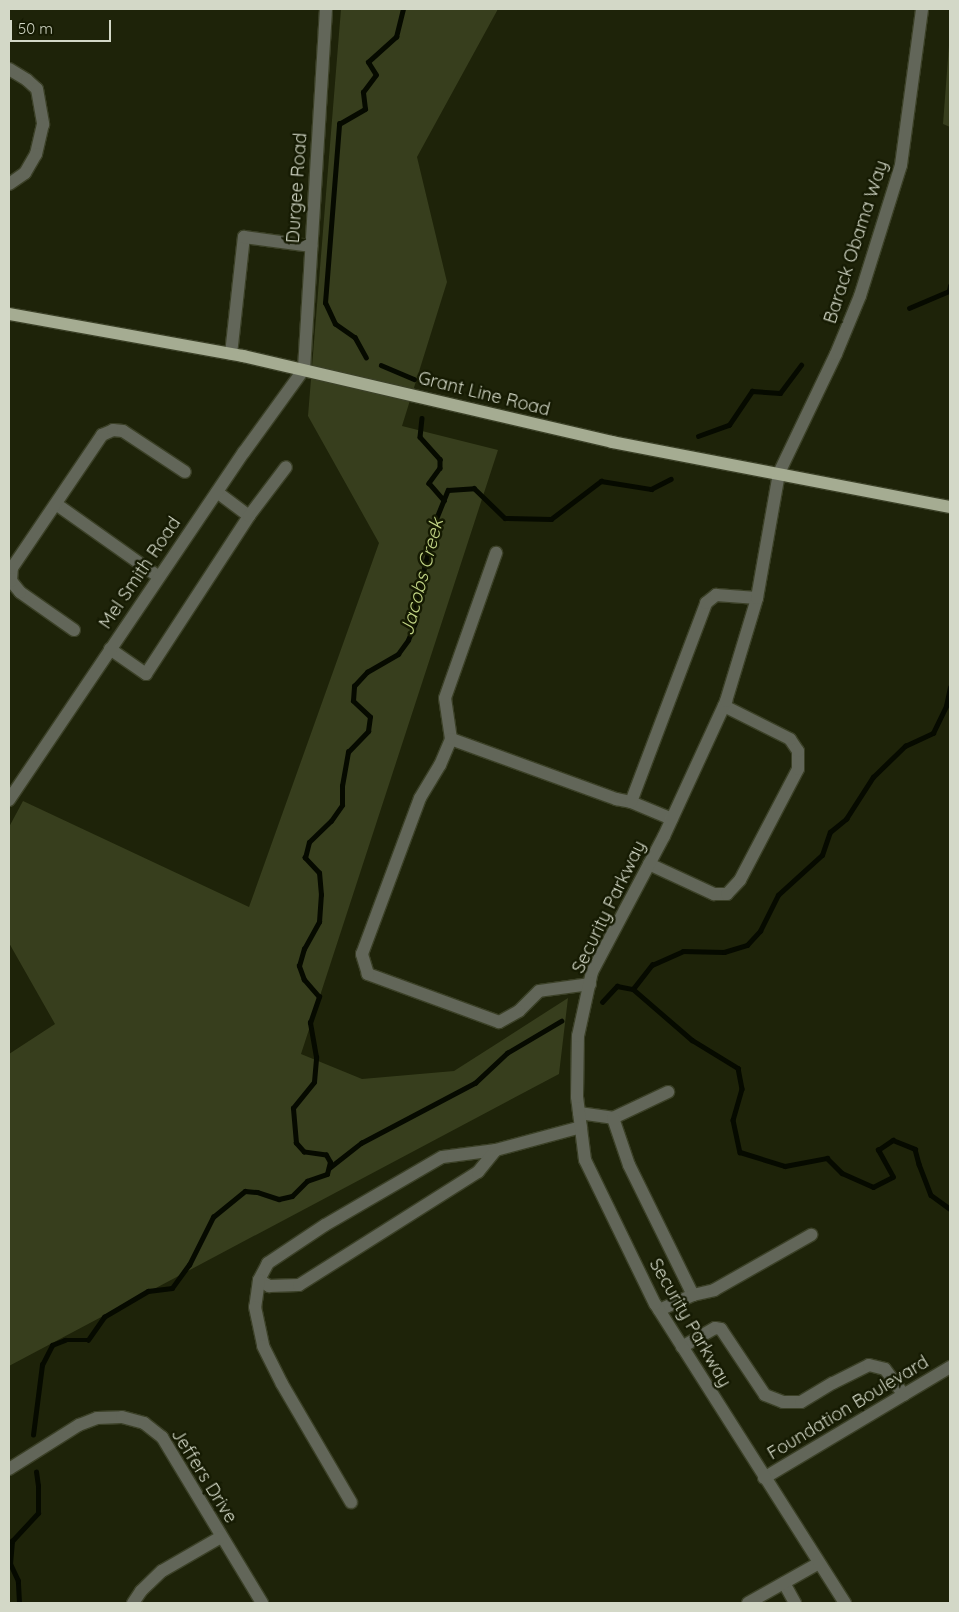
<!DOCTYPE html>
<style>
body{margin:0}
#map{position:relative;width:959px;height:1612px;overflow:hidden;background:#1e2309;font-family:Quicksand,sans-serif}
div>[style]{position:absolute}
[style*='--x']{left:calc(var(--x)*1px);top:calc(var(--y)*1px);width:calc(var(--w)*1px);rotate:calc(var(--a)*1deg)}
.green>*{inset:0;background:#373e1d}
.stream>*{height:4.5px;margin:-2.25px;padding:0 2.25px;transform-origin:2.25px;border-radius:2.25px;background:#060a00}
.roads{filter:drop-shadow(1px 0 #3b4027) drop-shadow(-1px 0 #3b4027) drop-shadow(0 1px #3b4027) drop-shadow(0 -1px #3b4027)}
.minor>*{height:12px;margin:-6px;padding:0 6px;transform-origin:6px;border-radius:6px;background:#626659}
.major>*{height:12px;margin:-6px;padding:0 6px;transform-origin:6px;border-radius:6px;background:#a5ac92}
span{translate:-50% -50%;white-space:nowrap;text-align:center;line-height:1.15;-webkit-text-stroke:5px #151a02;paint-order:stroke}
.street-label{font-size:18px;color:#d3d8c7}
.water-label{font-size:19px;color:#c3d686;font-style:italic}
.frame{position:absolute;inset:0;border:10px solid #d3d8c7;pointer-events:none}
.scale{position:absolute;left:10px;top:20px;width:101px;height:22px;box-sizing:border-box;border:2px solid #d3d8c7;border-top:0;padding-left:6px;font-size:15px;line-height:18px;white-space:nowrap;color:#d3d8c7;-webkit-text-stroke:4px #151a02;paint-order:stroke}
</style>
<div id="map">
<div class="green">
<div style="clip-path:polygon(341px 9px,498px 9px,417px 157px,447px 282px,402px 426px,498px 450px,301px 1054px,362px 1079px,454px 1071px,568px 998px,559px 1074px,9px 1366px,9px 1054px,55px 1024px,9px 943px,9px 827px,23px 801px,249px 907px,379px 543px,308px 416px)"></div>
<div style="clip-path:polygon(950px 32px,950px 127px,943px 124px)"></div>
</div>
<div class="stream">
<div style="--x:909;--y:308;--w:43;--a:-23"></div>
<div style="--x:949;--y:291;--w:5;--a:-79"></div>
<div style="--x:366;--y:358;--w:23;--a:-119"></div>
<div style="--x:355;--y:338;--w:24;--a:-145"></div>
<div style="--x:335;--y:324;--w:23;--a:-115"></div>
<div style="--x:325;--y:303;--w:180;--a:-85.5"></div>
<div style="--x:339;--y:124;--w:30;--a:-30"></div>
<div style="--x:365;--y:109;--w:17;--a:-97"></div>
<div style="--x:363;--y:92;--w:21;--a:-53"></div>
<div style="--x:376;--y:75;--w:15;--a:-122"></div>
<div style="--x:368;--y:62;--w:38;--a:-42"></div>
<div style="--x:396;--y:37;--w:29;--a:-76"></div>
<div style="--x:381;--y:365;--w:36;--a:23"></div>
<div style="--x:422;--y:418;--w:19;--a:96"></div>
<div style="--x:420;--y:437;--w:30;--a:48"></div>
<div style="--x:440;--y:459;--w:9;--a:90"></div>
<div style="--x:440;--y:468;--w:19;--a:126"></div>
<div style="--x:429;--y:483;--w:23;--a:49"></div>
<div style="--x:698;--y:436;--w:33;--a:-20"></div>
<div style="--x:729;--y:425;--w:41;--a:-55.9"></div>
<div style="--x:752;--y:391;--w:28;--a:4"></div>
<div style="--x:780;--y:393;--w:35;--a:-53"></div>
<div style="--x:633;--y:989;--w:31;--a:-52"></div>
<div style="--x:652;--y:965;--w:34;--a:-24"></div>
<div style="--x:683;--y:951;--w:41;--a:1.4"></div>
<div style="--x:724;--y:952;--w:24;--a:-17"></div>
<div style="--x:747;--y:945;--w:19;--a:-47"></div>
<div style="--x:760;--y:931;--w:40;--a:-63.4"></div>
<div style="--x:778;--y:895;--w:59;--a:-42.3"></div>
<div style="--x:822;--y:855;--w:24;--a:-71"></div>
<div style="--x:830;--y:832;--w:21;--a:-39"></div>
<div style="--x:846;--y:819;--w:50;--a:-57.3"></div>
<div style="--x:873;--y:777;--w:45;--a:-44.1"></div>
<div style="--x:905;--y:746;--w:31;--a:-25"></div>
<div style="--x:933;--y:733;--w:30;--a:-64"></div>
<div style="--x:946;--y:706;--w:19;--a:-78"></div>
<div style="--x:602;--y:1002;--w:22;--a:-47"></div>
<div style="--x:617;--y:986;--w:16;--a:11"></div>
<div style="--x:633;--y:989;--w:78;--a:40.8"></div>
<div style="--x:692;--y:1040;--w:54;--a:31.3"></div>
<div style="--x:738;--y:1068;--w:21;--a:79"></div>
<div style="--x:742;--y:1089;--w:32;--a:106"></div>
<div style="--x:733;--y:1120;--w:33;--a:78"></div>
<div style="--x:740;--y:1152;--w:47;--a:17.3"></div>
<div style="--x:785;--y:1166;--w:43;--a:-10.8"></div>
<div style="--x:827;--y:1158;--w:21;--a:45"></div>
<div style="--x:842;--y:1173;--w:34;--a:24"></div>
<div style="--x:873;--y:1187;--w:22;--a:-27"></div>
<div style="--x:893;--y:1177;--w:31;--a:-119"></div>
<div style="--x:878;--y:1150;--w:18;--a:-34"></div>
<div style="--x:893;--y:1140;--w:24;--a:22"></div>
<div style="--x:915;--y:1149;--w:16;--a:75"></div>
<div style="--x:919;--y:1164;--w:33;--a:69"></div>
<div style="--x:931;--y:1195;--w:24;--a:36"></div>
<div style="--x:329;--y:1168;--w:41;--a:-38"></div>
<div style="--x:361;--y:1143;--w:129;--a:-27.8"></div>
<div style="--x:475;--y:1083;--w:44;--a:-43.2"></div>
<div style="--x:507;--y:1053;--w:63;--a:-30.7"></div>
<div style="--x:33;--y:1435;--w:71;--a:-82.7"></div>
<div style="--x:42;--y:1365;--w:22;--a:-63"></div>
<div style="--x:52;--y:1345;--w:14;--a:-21"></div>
<div style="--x:65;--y:1340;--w:23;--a:0"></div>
<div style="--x:88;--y:1340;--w:28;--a:-55"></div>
<div style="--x:104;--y:1317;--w:51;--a:-30.6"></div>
<div style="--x:148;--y:1291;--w:24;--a:-7"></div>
<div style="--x:172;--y:1288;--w:29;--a:-54"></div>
<div style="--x:189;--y:1265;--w:54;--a:-63.4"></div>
<div style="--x:213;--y:1217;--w:41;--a:-39.1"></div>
<div style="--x:245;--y:1191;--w:12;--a:5"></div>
<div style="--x:257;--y:1192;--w:23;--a:18"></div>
<div style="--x:279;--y:1199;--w:13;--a:-13"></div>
<div style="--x:292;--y:1196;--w:21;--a:-45"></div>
<div style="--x:307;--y:1181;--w:21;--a:-19"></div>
<div style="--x:327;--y:1174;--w:12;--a:-76"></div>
<div style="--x:330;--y:1162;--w:8;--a:-120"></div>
<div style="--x:326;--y:1155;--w:22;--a:-172"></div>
<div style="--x:304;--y:1152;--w:12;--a:-132"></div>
<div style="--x:296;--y:1143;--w:35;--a:-95"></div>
<div style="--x:293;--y:1108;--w:33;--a:-51"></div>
<div style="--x:314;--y:1082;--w:25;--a:-85"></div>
<div style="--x:316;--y:1057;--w:35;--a:-100"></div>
<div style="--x:310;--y:1023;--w:28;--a:-71"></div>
<div style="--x:319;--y:997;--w:23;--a:-131"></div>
<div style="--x:304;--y:980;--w:15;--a:-110"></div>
<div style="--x:299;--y:966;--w:18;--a:-74"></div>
<div style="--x:304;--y:949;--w:31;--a:-61"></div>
<div style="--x:319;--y:922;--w:27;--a:-86"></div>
<div style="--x:321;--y:895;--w:22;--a:-95"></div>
<div style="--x:319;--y:873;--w:21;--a:-133"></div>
<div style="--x:305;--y:858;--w:16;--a:-76"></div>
<div style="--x:309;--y:842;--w:30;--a:-44"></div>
<div style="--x:331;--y:821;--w:19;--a:-55"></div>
<div style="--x:342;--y:805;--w:19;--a:-90"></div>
<div style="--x:342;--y:786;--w:35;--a:-80"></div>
<div style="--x:348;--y:752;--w:29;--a:-46"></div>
<div style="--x:368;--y:731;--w:14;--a:-82"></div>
<div style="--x:370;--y:717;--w:23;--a:-137"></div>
<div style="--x:353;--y:701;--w:15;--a:-86"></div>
<div style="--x:354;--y:686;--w:19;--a:-47"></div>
<div style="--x:367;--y:672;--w:36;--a:-30"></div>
<div style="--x:398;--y:654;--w:17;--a:-54"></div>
<div style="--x:408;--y:640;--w:18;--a:-68"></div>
<div style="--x:415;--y:623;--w:22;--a:-87"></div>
<div style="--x:416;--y:601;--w:84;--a:-76.3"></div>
<div style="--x:436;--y:519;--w:31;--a:-68"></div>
<div style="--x:448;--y:490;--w:26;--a:-4"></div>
<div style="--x:474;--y:488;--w:43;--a:44.1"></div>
<div style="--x:505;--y:518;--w:46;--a:1.2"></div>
<div style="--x:551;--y:519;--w:63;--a:-37.2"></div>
<div style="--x:601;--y:481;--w:51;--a:9.1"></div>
<div style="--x:651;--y:489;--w:22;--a:-27"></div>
<div style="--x:19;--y:1603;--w:22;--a:-93"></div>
<div style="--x:18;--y:1581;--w:19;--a:-115"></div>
<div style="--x:10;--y:1564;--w:23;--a:-85"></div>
<div style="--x:12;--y:1541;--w:38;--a:-47"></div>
<div style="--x:38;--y:1513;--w:27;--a:-90"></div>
<div style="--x:38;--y:1486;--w:14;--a:-98"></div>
</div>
<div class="roads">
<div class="minor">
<div style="--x:9;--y:69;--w:21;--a:31"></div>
<div style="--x:27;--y:80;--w:13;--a:42"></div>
<div style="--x:37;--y:89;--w:36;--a:80"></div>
<div style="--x:43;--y:124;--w:31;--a:103"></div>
<div style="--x:36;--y:154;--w:22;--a:120"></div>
<div style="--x:25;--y:173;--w:19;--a:145"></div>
<div style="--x:231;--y:354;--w:118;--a:-83.7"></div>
<div style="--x:244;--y:237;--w:68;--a:7.7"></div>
<div style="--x:217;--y:492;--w:40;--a:37"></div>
<div style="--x:56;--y:504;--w:126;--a:35.3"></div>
<div style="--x:74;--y:630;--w:66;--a:-144.9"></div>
<div style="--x:20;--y:592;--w:14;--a:-129"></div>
<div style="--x:11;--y:581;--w:13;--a:-86"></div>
<div style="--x:12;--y:568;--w:161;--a:-55.9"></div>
<div style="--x:102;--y:435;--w:12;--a:-24"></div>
<div style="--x:113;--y:430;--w:10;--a:6"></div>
<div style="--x:123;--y:431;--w:74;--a:33.5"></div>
<div style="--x:110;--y:649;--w:44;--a:34.8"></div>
<div style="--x:146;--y:674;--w:189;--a:-56.9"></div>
<div style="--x:249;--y:516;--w:61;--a:-52.9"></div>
<div style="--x:451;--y:739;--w:41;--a:-98.3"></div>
<div style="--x:445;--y:698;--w:154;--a:-70.6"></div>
<div style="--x:9;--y:800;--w:420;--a:-56"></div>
<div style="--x:244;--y:452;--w:102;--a:-54.1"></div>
<div style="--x:304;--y:369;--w:361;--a:-86.5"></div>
<div style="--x:631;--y:802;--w:44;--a:22.5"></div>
<div style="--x:649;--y:864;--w:72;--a:24.8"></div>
<div style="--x:714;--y:894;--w:13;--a:0"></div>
<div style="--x:727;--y:894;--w:19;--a:-47"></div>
<div style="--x:740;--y:880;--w:125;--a:-62.4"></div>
<div style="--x:798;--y:769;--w:18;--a:-90"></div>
<div style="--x:798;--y:751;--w:14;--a:-124"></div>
<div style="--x:790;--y:739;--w:74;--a:-153.4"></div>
<div style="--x:590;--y:984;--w:51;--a:172.2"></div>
<div style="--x:539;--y:991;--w:28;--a:135"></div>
<div style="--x:519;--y:1011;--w:23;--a:151"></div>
<div style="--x:499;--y:1022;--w:140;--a:-159.9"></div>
<div style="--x:368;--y:974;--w:21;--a:-107"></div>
<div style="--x:362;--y:954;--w:166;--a:-69.6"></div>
<div style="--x:420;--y:798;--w:39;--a:-59"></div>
<div style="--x:440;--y:765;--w:28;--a:-67"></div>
<div style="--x:451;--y:739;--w:176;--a:20"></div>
<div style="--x:616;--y:799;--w:15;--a:11"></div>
<div style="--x:631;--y:802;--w:213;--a:-69.3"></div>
<div style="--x:706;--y:603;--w:13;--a:-39"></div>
<div style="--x:716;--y:595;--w:41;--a:4.2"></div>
<div style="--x:579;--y:1113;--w:34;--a:8"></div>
<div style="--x:613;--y:1118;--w:61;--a:-25.3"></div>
<div style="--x:613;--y:1118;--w:50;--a:71.2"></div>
<div style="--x:629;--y:1165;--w:145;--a:63.8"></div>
<div style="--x:693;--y:1295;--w:37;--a:156"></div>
<div style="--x:496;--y:1150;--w:54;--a:172.6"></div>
<div style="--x:442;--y:1157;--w:135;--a:149.8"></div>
<div style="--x:325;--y:1225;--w:69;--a:146.3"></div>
<div style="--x:268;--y:1263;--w:19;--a:118"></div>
<div style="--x:259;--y:1280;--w:12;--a:31"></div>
<div style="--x:269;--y:1286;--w:30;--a:-2"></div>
<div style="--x:299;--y:1285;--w:212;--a:-32.3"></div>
<div style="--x:478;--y:1172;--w:28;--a:-51"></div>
<div style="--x:496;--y:1150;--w:88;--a:-15.1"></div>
<div style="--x:259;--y:1280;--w:27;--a:98"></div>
<div style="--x:255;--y:1307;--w:40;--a:78"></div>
<div style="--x:263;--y:1346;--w:42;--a:63.4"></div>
<div style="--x:282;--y:1384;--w:137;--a:59.7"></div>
<div style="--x:693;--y:1295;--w:22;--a:-13"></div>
<div style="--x:714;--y:1290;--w:112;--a:-29.6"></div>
<div style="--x:682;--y:1347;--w:38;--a:-30"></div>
<div style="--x:715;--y:1328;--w:6;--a:9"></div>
<div style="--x:721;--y:1329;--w:79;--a:56.3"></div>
<div style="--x:765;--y:1395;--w:19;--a:21"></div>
<div style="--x:783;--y:1402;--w:18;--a:0"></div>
<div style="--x:801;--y:1402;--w:37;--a:-31"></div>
<div style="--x:833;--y:1383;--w:40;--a:-26.6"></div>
<div style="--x:869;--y:1365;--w:16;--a:14"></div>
<div style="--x:885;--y:1369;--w:32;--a:54"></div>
<div style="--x:9;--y:1469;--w:83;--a:-32.2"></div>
<div style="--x:79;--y:1425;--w:19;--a:-21"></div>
<div style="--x:97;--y:1418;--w:25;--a:-2"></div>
<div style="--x:122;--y:1417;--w:23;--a:15"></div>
<div style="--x:144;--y:1423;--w:23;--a:38"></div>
<div style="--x:162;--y:1437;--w:194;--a:58.9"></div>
<div style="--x:764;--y:1478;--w:217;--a:-30.8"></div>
<div style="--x:784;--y:1583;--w:23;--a:61"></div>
<div style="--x:133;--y:1603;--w:14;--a:-56"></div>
<div style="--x:141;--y:1591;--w:29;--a:-44"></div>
<div style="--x:162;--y:1571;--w:68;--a:-30"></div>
<div style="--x:748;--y:1603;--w:81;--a:-29.4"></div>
<div style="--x:845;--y:1603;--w:354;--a:-122.4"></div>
<div style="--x:655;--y:1304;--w:160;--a:-115.9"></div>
<div style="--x:585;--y:1160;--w:64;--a:-97.2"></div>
<div style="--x:577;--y:1097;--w:61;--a:-89.1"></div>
<div style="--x:578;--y:1036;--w:66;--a:-77.7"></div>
<div style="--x:592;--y:972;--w:154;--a:-62.1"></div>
<div style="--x:664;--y:836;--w:149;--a:-65.3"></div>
<div style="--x:726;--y:701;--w:108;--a:-73.2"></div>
<div style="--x:757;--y:598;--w:127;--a:-80"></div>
<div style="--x:779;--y:473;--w:132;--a:-64.4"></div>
<div style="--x:836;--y:354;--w:63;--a:-67.5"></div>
<div style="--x:860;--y:296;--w:137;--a:-72.6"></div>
<div style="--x:901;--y:165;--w:157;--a:-82.3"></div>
</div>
<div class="major">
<div style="--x:9;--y:314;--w:238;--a:10.2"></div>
<div style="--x:243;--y:356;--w:379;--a:13.1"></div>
<div style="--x:612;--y:442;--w:344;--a:10.9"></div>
</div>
</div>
<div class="street-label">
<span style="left:297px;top:188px;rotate:-86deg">Durgee Road</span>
<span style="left:856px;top:242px;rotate:-72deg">Barack Obama Way</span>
<span style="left:484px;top:394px;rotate:14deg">Grant Line Road</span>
<span style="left:140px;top:573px;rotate:-56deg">Mel Smith Road</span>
<span style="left:609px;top:907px;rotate:-64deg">Security Parkway</span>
<span style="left:690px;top:1323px;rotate:60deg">Security Parkway</span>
<span style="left:848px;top:1408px;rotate:-31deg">Foundation Boulevard</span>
<span style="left:204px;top:1476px;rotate:58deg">Jeffers Drive</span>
</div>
<div class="water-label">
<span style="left:422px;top:577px;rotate:-75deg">Jacobs Creek</span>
</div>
<div class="frame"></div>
<div class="scale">50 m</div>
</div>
